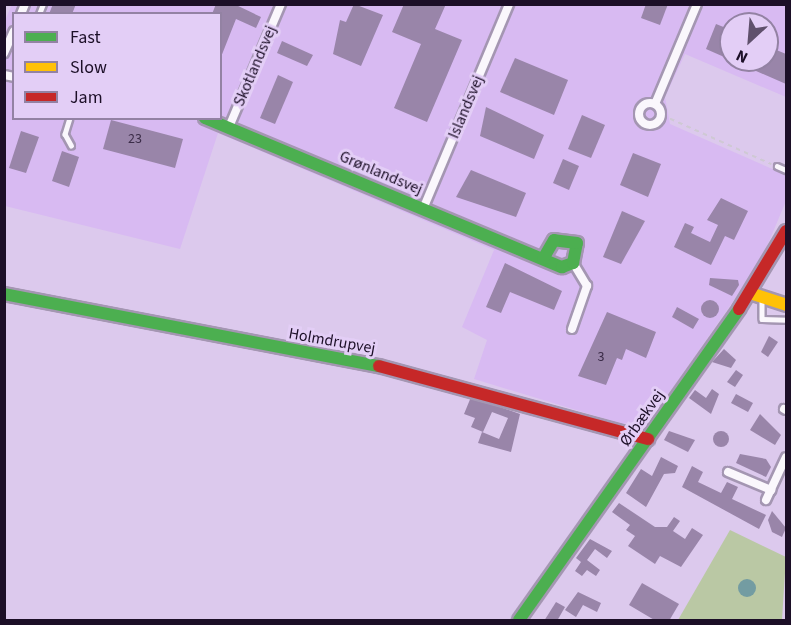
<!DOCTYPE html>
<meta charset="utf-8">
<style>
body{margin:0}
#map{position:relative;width:791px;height:625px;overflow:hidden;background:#dcc9ed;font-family:"Source Sans 3",sans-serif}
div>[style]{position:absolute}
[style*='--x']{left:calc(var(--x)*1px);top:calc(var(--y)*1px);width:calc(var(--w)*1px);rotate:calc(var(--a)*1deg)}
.built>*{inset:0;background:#d8baf2}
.green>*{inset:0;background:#bac8a4}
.water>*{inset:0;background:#739ca2}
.round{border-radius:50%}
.building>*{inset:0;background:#9985a9}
.path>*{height:1.5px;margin-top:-0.75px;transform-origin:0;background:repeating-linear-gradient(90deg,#cfc9d4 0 4.5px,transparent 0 9px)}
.roads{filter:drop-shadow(2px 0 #a496b2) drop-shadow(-2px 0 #a496b2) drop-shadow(0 2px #a496b2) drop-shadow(0 -2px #a496b2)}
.lane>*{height:4.5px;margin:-2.25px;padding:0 2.25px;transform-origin:2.25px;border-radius:2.25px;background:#faf7fc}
.street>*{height:8px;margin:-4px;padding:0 4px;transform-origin:4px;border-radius:4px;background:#faf7fc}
.street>.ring{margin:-4px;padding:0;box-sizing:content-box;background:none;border:8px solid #faf7fc;border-radius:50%}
.fast>*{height:12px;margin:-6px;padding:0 6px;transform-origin:6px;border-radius:6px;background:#4caf50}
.slow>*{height:12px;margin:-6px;padding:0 6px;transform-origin:6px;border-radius:6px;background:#ffc107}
.jam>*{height:12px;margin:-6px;padding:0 6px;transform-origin:6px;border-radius:6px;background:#c62828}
span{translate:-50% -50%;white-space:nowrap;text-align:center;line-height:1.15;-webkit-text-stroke:6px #e3cef6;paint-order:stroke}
.number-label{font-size:14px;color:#3b2c48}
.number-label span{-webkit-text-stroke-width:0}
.street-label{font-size:16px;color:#1c0f27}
.frame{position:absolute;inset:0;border:6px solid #1c0f27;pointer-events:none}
.legend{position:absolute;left:12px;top:12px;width:210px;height:108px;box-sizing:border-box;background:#e3cef6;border:2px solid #9382a3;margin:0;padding:8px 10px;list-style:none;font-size:18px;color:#1c0f27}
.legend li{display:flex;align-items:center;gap:12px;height:30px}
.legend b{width:30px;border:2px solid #9382a3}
.north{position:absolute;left:719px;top:12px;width:60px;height:60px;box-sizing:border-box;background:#e3cef6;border:2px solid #9382a3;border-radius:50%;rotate:206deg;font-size:16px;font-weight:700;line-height:24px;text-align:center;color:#1c0f27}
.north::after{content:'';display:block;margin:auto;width:21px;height:27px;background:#5f506c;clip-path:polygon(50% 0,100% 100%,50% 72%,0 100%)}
</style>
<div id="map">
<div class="built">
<div style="clip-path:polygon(evenodd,12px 4px,786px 5px,786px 97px,685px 54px,665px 97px,670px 124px,786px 175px,786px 201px,760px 263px,650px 420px,622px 424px,474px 379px,487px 340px,462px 327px,494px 250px,218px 133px,180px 249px,5px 206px,4px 23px,12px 4px,14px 14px,220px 14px,220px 118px,14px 118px,14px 14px,12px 4px,731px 24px,767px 24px,767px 60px,731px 60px,731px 24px)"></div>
</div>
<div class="green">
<div style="clip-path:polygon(730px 530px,786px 557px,782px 620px,678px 620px)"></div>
</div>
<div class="water">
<div class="round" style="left:738px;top:579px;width:18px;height:18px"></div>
</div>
<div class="building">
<div style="clip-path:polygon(53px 4px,76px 4px,72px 14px,49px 14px)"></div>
<div style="clip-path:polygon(216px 4px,234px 4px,261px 17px,256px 28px,236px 19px,221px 57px,220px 14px,212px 14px)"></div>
<div style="clip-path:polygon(354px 4px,383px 15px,361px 66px,333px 54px,340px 20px,346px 22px)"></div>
<div style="clip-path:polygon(404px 4px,446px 4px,435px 29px,462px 40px,427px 122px,394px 108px,421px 44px,392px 32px)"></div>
<div style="clip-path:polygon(646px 4px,668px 4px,660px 25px,641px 18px)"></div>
<div style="clip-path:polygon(716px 24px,731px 30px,731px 60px,706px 49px)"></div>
<div style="clip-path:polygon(282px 41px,313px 55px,307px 66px,277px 53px)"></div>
<div style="clip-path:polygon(767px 46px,786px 54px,786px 84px,731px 60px,767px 60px)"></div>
<div style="clip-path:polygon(515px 58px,568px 80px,554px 115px,500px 92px)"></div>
<div style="clip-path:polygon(278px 75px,293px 82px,275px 124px,260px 118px)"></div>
<div style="clip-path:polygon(486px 107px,544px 135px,534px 159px,480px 136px)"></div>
<div style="clip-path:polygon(582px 115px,605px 125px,591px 158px,568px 149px)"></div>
<div style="clip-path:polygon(111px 120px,183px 139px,175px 168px,103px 149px)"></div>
<div style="clip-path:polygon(21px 131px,39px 137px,26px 173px,9px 168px)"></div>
<div style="clip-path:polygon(62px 151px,79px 157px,69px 187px,52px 181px)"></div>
<div style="clip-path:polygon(633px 153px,661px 164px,648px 197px,620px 185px)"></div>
<div style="clip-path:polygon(563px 159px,579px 166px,569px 190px,553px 183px)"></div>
<div style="clip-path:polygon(471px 170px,526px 193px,516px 217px,456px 197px)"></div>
<div style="clip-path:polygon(721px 198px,748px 211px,734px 240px,725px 236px,711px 265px,674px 247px,685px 223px,694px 227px,691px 233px,710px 242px,718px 225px,707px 220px)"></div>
<div style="clip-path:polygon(622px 211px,645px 221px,621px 264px,603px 257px)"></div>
<div style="clip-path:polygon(505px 263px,562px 291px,554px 310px,510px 292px,501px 313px,486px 307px)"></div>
<div style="clip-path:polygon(710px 278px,738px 280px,739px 285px,732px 296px,709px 285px)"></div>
<div class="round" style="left:701px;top:300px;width:18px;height:18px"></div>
<div style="clip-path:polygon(677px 307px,699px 319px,693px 329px,672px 317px)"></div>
<div style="clip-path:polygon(607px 312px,656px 332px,646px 358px,626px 349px,622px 360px,617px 358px,606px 385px,578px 376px)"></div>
<div style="clip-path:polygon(769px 336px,778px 342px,768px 357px,761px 352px)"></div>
<div style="clip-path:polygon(724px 349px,736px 360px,731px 368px,712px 362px)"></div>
<div style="clip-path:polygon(736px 370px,743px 375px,735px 387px,727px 382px)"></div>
<div style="clip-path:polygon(712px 389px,719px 394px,711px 414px,689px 398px,695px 390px,706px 398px)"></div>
<div style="clip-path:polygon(736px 394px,753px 403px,748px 412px,731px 403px)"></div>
<div style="clip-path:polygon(471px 397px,520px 414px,511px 452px,478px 443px,482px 432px,499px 439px,508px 418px,492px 412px,483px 432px,471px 427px,475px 418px,464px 414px)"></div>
<div style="clip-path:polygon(760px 414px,781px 435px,775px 445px,750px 430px)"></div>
<div class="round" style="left:713px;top:431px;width:16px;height:16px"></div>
<div style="clip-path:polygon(669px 431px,695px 440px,688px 452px,664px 440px)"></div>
<div style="clip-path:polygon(740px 454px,766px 459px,771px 467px,766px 477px,736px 463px)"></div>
<div style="clip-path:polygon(661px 457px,678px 466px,675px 473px,664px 474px,646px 507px,626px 493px,641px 469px,652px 476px)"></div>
<div style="clip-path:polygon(692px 466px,703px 472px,698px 482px,721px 493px,727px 482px,738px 487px,732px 499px,766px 515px,759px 529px,682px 487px)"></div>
<div style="clip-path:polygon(619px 503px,655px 527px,667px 527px,674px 517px,680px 521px,673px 531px,685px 539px,692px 528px,703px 535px,681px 567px,660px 556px,655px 564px,628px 546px,635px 536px,626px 530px,630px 525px,612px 512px)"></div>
<div style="clip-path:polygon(772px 511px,786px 528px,782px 537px,772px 532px,768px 520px)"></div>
<div style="clip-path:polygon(590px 539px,612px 551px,607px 558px,595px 549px,587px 560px,600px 570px,596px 576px,587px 570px,582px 576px,575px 571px,581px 562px,576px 558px)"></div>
<div style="clip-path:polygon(642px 583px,679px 604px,669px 621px,656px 621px,629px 605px)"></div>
<div style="clip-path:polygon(578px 592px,601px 603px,597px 612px,583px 605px,576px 617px,565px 610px)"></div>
<div style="clip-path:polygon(556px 602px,565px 607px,557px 621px,544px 621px)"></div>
</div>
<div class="path">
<div style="--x:662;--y:115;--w:120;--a:24.2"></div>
</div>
<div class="roads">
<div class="lane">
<div style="--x:39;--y:14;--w:11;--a:-68"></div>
<div style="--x:70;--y:118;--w:17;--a:107"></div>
<div style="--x:65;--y:134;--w:13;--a:61"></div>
<div style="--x:777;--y:166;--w:10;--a:24"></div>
<div style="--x:762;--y:300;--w:19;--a:90"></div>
<div style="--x:762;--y:319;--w:24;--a:2"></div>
</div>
<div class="street">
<div style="--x:21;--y:14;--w:11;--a:-68"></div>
<div style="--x:4;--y:53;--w:24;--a:-66"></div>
<div style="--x:4;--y:75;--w:10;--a:11"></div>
<div class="ring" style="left:639px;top:103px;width:14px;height:14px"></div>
<div style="--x:655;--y:104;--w:108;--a:-67.2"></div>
<div style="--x:229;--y:127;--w:134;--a:-67.1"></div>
<div style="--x:423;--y:209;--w:222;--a:-67.2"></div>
<div style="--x:572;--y:329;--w:46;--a:-70.8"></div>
<div style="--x:587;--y:286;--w:27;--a:-121"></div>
<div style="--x:784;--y:409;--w:2;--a:27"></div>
<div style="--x:728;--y:472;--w:47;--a:22.7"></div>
<div style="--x:766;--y:500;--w:47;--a:-65.1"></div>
</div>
<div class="fast">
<div style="--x:205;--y:118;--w:387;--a:22.7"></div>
<div style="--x:562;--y:267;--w:12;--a:-20"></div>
<div style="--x:573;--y:263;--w:20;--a:-79"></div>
<div style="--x:577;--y:243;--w:23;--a:-173"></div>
<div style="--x:554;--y:240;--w:22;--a:120"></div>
<div style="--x:4;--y:294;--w:382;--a:10.9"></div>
<div style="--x:519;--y:620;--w:381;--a:-54.7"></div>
</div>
<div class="slow">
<div style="--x:750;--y:293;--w:38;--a:18"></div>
</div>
<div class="jam">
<div style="--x:739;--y:309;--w:91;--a:-58.9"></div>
<div style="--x:379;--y:366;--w:279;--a:15.2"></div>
</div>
</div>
<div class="number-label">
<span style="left:135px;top:139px">23</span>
<span style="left:601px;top:357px">3</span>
</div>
<div class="street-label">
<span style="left:255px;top:66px;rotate:-67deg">Skotlandsvej</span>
<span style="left:466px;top:107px;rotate:-67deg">Islandsvej</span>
<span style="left:381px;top:173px;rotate:23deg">Grønlandsvej</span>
<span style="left:332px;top:341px;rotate:10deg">Holmdrupvej</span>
<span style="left:642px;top:418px;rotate:-55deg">Ørbækvej</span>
</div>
<div class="frame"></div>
<ul class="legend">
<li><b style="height:8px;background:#4caf50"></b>Fast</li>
<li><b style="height:8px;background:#ffc107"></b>Slow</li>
<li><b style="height:8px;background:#c62828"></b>Jam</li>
</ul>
<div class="north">N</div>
</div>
